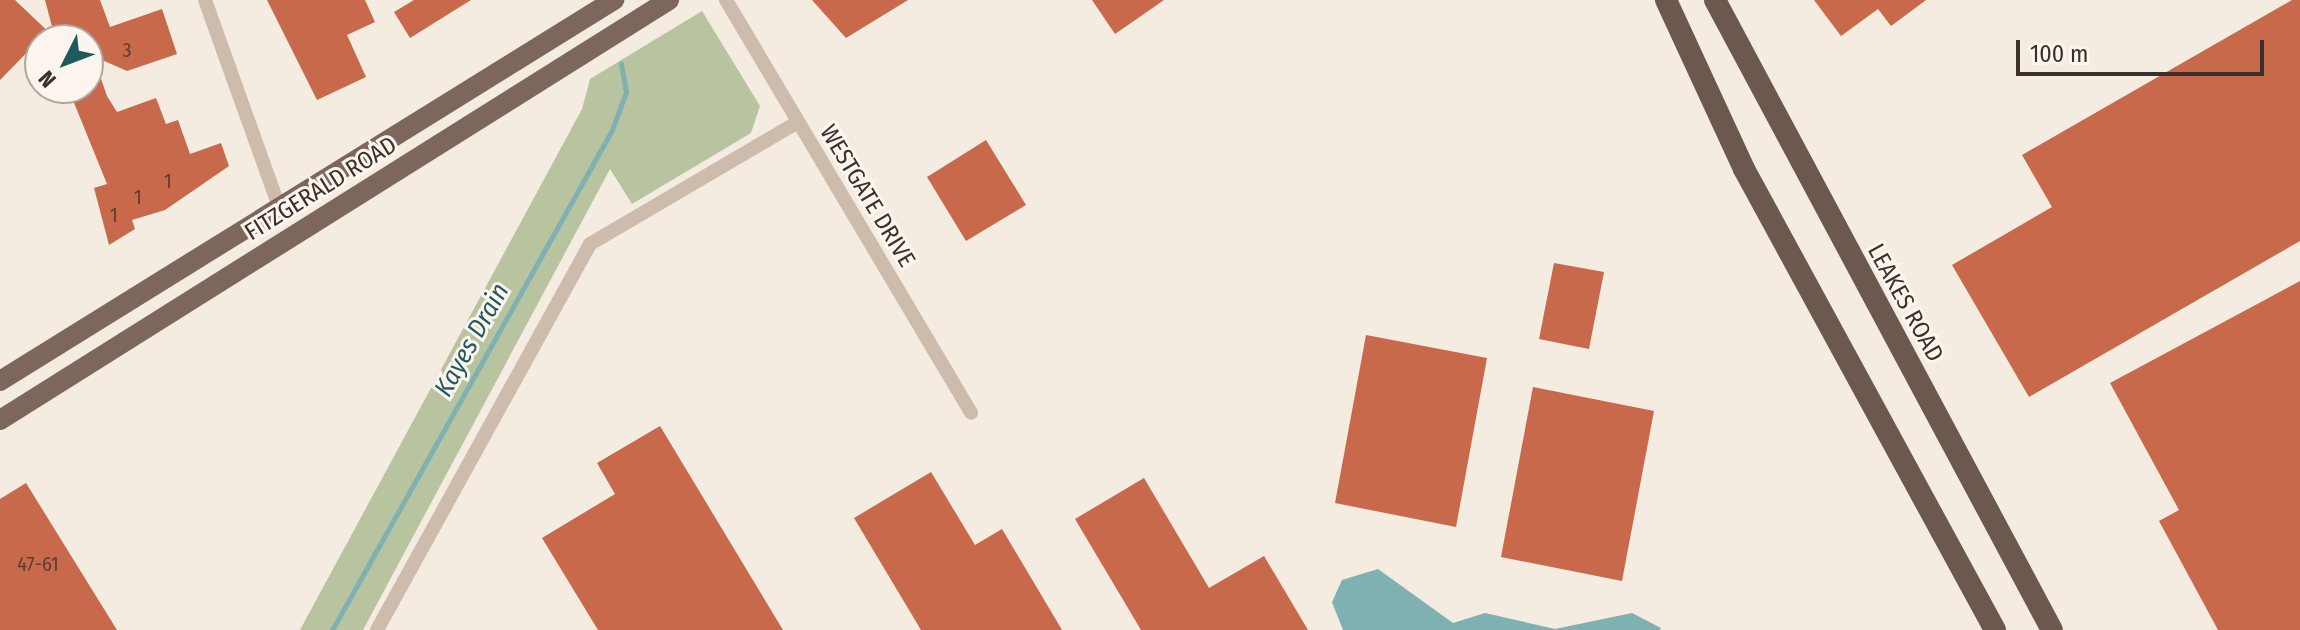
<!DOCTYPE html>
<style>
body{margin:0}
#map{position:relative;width:2300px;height:630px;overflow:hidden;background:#f4ebe1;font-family:"Fira Sans Condensed",sans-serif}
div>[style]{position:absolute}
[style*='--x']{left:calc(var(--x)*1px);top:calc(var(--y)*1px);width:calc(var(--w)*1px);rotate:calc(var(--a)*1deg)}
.green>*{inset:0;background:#b8c4a0}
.water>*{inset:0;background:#7fb0b2}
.stream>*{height:5px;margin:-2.5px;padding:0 2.5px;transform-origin:2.5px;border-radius:2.5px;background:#7fb0b2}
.building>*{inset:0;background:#c8694b}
.minor>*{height:14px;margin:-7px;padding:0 7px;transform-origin:7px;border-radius:7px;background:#cdbbac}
.primary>*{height:20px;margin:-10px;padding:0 10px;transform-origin:10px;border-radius:10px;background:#7d675c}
.trunk>*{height:22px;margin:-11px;padding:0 11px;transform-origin:11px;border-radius:11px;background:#6c584f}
span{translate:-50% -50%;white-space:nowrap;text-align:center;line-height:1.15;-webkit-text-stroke:6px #fbf5ee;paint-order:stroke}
.number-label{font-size:20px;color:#5e3e33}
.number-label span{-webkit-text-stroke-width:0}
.street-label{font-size:24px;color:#3b302b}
.water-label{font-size:26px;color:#1f5a5e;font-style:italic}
.north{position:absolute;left:24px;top:24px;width:80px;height:80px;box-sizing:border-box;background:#fbf5ee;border:2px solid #aea6a0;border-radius:50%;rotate:228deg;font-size:22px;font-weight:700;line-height:32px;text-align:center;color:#3b302b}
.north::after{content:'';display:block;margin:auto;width:28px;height:36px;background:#1f5a5e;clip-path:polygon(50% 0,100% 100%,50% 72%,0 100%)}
.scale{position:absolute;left:2016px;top:40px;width:248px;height:36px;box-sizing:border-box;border:4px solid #3b302b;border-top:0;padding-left:10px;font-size:24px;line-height:28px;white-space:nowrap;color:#3b302b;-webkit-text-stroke:6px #fbf5ee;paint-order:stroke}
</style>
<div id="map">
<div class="green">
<div style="clip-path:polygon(702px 11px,760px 106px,751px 133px,632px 204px,610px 169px,363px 630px,300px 630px,582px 109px,590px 79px)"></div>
</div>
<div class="water">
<div style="clip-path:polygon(1378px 569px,1453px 623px,1485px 613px,1555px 629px,1632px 613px,1661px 628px,1660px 630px,1343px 630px,1332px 602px,1342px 580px)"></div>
</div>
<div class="stream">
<div style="--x:332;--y:630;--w:573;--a:-60.75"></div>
<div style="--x:612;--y:130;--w:40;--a:-69.8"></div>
<div style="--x:626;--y:92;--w:29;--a:-100"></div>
</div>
<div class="building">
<div style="clip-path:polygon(0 0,15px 0,55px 38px,45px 0,100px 0,110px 27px,162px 9px,177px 54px,127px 71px,93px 56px,107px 96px,117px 112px,156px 98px,166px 124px,178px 120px,190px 154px,221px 143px,229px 166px,165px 210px,132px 220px,135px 229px,109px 245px,94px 188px,107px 184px,68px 88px,88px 88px,88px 40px,39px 40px,0 80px)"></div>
<div style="clip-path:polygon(267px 0,365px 0,375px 22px,347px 35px,366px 77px,317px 100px)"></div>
<div style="clip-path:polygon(414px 0,471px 0,410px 38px,394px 12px)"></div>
<div style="clip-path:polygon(812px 0,908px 0,846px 38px)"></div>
<div style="clip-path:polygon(1092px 0,1164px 0,1115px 34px)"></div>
<div style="clip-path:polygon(1814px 0,1926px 0,1891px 26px,1878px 9px,1841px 36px)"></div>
<div style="clip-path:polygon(2292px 0,2300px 0,2300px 241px,2029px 397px,1952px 265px,2052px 207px,2022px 155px)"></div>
<div style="clip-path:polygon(986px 140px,1026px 205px,966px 241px,927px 177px)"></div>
<div style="clip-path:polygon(1554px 263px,1604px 272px,1589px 349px,1539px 339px)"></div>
<div style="clip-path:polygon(2300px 281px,2300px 630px,2218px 630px,2159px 521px,2179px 510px,2110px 383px)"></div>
<div style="clip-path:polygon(1366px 335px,1487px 358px,1456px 527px,1335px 503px)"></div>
<div style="clip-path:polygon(1533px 387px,1654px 411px,1622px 581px,1501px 557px)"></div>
<div style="clip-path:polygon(660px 426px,783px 630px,598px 630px,542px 538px,615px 494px,597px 463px)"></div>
<div style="clip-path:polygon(931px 472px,975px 545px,1002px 529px,1062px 630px,921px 630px,854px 518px)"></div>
<div style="clip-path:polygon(1144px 478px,1209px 588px,1264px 556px,1308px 630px,1141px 630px,1075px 519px)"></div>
<div style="clip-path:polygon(26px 483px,117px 630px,0 630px,0 499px)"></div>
</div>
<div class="minor">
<div style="--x:205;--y:0;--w:222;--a:70.3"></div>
<div style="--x:726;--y:0;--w:480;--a:59.3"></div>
<div style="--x:377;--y:630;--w:441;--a:-61.1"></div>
<div style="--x:590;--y:244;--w:241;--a:-30.4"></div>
</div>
<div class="primary">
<div style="--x:0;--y:381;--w:723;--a:-31.82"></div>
<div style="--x:0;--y:420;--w:790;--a:-32.12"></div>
</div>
<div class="trunk">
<div style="--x:1666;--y:0;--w:186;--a:65.2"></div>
<div style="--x:1744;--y:169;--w:525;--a:61.43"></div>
<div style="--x:1715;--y:0;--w:714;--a:61.86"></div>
</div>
<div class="number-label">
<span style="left:127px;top:50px">3</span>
<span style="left:168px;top:181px">1</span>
<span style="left:138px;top:197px">1</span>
<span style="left:114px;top:215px">1</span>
<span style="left:38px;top:564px">47-61</span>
</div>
<div class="street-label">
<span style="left:321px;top:189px;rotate:-32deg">FITZGERALD ROAD</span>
<span style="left:867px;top:196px;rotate:59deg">WESTGATE DRIVE</span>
<span style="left:1905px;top:303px;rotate:61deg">LEAKES ROAD</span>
</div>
<div class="water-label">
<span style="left:472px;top:340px;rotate:-61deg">Kayes Drain</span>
</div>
<div class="north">N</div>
<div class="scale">100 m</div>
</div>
